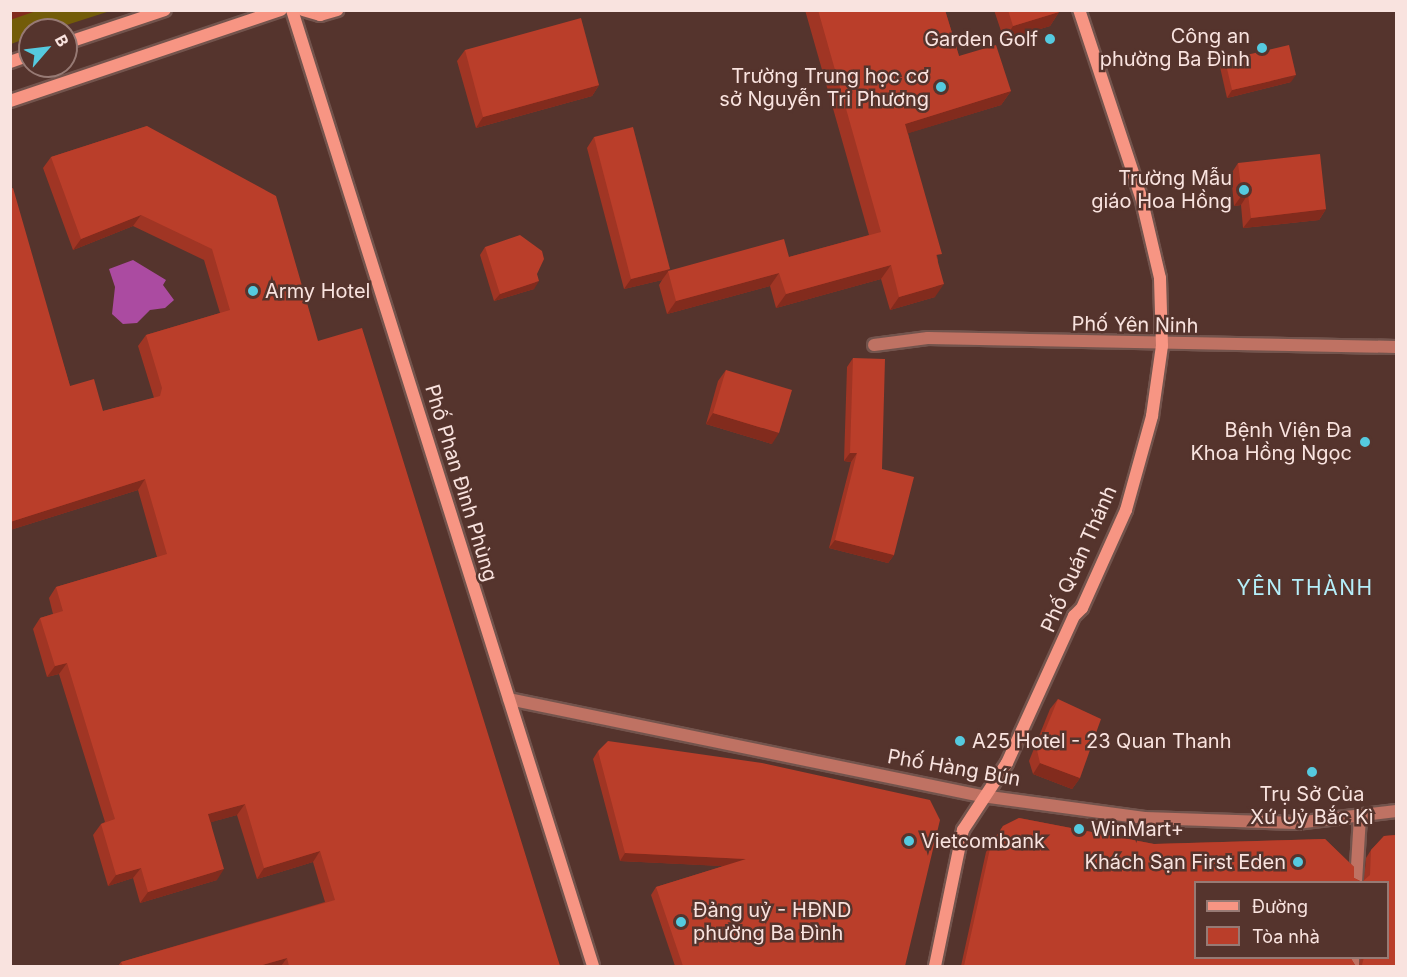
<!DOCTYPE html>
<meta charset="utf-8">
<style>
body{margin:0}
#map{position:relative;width:1407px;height:977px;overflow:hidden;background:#55342d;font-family:Inter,sans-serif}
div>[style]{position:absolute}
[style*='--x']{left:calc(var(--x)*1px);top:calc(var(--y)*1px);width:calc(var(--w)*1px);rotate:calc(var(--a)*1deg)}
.green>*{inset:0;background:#735c09}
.water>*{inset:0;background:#ab4ba1}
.roads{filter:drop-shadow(2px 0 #73544d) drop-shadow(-2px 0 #73544d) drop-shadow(0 2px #73544d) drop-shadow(0 -2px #73544d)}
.street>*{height:12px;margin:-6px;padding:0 6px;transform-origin:6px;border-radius:6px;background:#bf7263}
.secondary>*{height:12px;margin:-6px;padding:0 6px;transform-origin:6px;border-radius:6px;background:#f79583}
.wall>*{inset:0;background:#a03524}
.shaded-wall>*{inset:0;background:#822b1d}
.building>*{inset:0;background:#ba3e2a}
.dots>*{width:16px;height:16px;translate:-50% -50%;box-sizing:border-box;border:3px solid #55342d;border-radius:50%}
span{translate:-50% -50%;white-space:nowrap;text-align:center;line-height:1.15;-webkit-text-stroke:5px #55342d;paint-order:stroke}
.poi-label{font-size:20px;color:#f9e3df}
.right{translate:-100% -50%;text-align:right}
.left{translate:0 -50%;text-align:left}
.street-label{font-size:20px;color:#f9e3df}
.neighbourhood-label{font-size:21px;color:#b5eef9;letter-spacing:1.5px}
.frame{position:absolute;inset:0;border:12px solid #f9e3df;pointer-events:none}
.legend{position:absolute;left:1194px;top:881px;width:195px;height:78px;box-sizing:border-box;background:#55342d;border:2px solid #977a74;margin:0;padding:8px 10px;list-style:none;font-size:18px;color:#f9e3df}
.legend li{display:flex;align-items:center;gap:12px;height:30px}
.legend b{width:30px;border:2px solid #977a74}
.north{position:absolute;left:18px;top:18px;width:60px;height:60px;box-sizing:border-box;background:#55342d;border:2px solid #977a74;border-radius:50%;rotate:62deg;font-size:16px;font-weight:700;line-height:24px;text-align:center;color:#f9e3df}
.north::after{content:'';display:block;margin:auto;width:21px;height:27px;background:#55cadf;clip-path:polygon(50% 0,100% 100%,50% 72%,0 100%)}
</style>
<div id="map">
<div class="green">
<div style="clip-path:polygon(10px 11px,110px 11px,51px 30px,30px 30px,30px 37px,11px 44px)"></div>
</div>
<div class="water">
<div style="clip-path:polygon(133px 260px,166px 280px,163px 285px,174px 300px,165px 308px,150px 310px,137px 323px,123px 324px,112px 314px,115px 287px,109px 269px)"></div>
</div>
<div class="roads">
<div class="street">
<div style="--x:874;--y:345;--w:54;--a:-7.4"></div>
<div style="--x:928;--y:338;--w:468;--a:1.1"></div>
<div style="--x:509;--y:699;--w:483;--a:11.6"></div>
<div style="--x:982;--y:796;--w:164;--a:7.7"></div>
<div style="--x:1145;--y:818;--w:151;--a:1.9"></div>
<div style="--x:1296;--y:823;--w:101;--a:-6.8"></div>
<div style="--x:1356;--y:882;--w:66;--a:-86.5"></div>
<div style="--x:1353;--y:958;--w:8;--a:90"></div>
</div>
<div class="secondary">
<div style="--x:292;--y:10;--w:1002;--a:72.52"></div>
<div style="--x:303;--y:10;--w:18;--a:16"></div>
<div style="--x:320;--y:15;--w:18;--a:-16"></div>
<div style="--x:66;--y:43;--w:104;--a:-18.4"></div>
<div style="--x:10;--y:62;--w:21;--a:-19"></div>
<div style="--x:10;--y:101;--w:286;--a:-18.6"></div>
<div style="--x:935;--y:966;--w:139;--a:-78.4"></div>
<div style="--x:963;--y:830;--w:80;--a:-56.7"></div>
<div style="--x:1007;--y:763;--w:162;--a:-65.5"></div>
<div style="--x:1074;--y:616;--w:11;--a:-45"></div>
<div style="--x:1082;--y:608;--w:107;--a:-65.8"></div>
<div style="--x:1126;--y:510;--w:98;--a:-74.5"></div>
<div style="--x:1152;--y:416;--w:71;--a:-81.9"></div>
<div style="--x:1162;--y:346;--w:68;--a:-91.7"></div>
<div style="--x:1160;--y:278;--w:83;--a:-103.2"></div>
<div style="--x:1141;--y:197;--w:197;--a:-108.3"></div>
</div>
</div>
<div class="wall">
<div style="clip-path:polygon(805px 10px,945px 10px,959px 56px,1011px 91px,1001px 105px,908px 133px,938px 260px,935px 297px,890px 310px,881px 279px,776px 308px,770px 286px,667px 314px,659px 285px,662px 280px,624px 289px,587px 148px,594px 137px,668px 271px,789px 257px,869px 235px)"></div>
<div style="clip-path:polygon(994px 10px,1059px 10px,1059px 12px,1050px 26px,1004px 40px)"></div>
<div style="clip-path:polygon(465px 50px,599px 85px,592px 96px,476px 128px,457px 61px)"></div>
<div style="clip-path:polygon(1225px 60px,1291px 82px,1227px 98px,1220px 67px)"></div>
<div style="clip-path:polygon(147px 126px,318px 341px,560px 966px,118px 966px,121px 962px,325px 902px,313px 862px,257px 879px,237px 815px,211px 822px,217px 880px,140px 903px,133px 878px,108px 886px,93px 835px,101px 824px,105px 822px,59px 674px,47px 677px,33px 629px,40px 618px,53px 614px,49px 598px,56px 587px,157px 557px,138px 490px,10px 530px,10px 189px,70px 386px,103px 411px,154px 398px,138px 346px,146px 335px,220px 313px,204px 260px,133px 226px,73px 250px,43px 168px,51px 157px)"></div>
<div style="clip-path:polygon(1238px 163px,1326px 209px,1319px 220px,1243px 228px,1241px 205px,1234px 206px,1231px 174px)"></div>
<div style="clip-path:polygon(485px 247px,537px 274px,534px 289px,494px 301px,480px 255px)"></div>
<div style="clip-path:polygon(853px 358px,882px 469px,894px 555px,888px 563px,829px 548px,851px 462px,844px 461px,847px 367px)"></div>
<div style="clip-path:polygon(726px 370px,772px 444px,706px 424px,718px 381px)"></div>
<div style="clip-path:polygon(1058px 699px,1080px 778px,1072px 789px,1033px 774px,1029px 761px,1050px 709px)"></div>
<div style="clip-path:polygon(598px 751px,905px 966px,675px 966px,651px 895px,656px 887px,724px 866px,620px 861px,593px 759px)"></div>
<div style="clip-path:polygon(evenodd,1019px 818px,1154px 844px,1325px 839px,1354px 867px,1354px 878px,1362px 882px,1364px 880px,1366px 858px,1371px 850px,1384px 836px,1396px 835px,1396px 966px,961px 966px,986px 852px,1003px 826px,1019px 818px,1196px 882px,1388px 882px,1388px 957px,1361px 957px,1359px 965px,1355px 965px,1350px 957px,1196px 957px,1196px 882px)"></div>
</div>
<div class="shaded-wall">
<div style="clip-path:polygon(10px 10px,39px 10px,10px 20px)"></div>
<div style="clip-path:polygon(1059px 12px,1050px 26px,1004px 40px,1013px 26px)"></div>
<div style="clip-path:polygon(1296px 75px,1291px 82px,1227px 98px,1232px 90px)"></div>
<div style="clip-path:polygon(599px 85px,592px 96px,476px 128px,483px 117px)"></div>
<div style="clip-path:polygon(1011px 91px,1001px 105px,896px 137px,905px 124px)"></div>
<div style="clip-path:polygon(1248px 194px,1241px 205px,1234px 206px,1242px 195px)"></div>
<div style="clip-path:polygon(1326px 209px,1319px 220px,1243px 228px,1251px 218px)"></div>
<div style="clip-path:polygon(141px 215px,133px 226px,73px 250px,81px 239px)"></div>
<div style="clip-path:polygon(891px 265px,881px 279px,776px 308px,786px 294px)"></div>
<div style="clip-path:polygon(670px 269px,662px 280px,624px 289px,631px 279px)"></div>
<div style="clip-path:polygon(779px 273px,770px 286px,667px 314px,676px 301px)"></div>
<div style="clip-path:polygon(539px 281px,534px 289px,494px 301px,500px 294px)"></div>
<div style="clip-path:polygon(944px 284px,935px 297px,890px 310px,899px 297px)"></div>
<div style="clip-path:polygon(713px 413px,779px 433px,772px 444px,706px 424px)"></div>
<div style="clip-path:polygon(850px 453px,857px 453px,851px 462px,844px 461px)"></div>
<div style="clip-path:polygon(145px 479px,138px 490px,10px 530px,10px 522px)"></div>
<div style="clip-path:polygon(835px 540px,894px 555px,888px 563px,829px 548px)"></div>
<div style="clip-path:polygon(67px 663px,59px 674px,47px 677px,55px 666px)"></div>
<div style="clip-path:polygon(1040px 763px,1080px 778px,1072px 789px,1033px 774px)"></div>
<div style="clip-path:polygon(245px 804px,237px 815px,201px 825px,208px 814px)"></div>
<div style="clip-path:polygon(320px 851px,313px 862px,257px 879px,264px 868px)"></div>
<div style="clip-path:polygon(625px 853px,746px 859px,740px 867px,620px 861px)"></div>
<div style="clip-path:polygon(141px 868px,133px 878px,108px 886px,116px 875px)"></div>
<div style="clip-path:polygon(224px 869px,217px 880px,140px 903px,148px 892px)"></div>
<div style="clip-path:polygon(287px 958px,281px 966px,259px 966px)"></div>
</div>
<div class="building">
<div style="clip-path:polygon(818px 10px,945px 10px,959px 56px,996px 45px,1011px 91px,905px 124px,942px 254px,936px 255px,944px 284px,899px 297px,891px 265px,786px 294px,779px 273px,676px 301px,668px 271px,784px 239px,789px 257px,881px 232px)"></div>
<div style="clip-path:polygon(1008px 10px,1059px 10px,1059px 12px,1013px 26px)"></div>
<div style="clip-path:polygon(581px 18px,599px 85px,483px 117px,465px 50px)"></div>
<div style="clip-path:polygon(1289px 45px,1296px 75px,1232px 90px,1225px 60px)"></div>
<div style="clip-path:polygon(147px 126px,276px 196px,318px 341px,362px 328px,560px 966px,289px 966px,287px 958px,259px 966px,123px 966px,121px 962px,335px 900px,320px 851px,264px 868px,245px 804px,208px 814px,224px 869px,148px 892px,141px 868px,116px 875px,101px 824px,115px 819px,67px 663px,55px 666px,40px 618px,63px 611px,56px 587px,167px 554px,145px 479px,10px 522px,10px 189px,13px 188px,70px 386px,94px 379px,103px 411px,160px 396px,162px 388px,146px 335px,230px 310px,212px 249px,141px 215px,81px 239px,51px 157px)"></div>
<div style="clip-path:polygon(633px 127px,670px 269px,631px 279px,594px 137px)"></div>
<div style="clip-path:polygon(1320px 154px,1326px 209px,1251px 218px,1248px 194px,1242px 195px,1238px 163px)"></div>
<div style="clip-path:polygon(520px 235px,542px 251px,544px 259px,537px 274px,539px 281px,500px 294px,485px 247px)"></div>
<div style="clip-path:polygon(853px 358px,885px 359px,882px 469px,914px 477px,894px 555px,835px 540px,857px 453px,850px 453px)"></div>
<div style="clip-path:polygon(726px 370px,792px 390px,779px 433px,713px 413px)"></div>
<div style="clip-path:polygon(1058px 699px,1101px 719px,1080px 778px,1040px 763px,1037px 750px)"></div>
<div style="clip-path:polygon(608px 741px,762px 763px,930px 800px,940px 820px,905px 966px,683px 966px,656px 887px,746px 859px,625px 853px,598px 751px)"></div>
<div style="clip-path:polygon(evenodd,1019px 818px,1154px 844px,1325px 839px,1354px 867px,1354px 878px,1362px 882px,1370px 875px,1371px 850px,1384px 836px,1396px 835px,1396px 966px,964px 966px,991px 844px,1003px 826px,1019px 818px,1196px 882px,1388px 882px,1388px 957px,1364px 957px,1362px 965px,1355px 965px,1350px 957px,1196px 957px,1196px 882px)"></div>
</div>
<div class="dots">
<div style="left:1050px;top:39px;background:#55cadf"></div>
<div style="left:1262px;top:48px;background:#55cadf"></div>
<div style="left:941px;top:87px;background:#55cadf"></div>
<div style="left:1244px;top:190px;background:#55cadf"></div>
<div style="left:253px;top:291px;background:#55cadf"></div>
<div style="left:1365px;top:442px;background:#55cadf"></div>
<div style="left:960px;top:741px;background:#55cadf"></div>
<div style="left:1312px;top:772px;background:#55cadf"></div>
<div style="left:1079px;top:829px;background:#55cadf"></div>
<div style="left:909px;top:841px;background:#55cadf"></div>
<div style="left:1298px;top:862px;background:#55cadf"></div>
<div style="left:681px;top:922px;background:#55cadf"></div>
</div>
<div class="poi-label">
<span class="right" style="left:1250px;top:48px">Công an<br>phường Ba Đình</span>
<span class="right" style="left:1038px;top:39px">Garden Golf</span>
<span class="right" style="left:929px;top:88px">Trường Trung học cơ<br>sở Nguyễn Tri Phương</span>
<span class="right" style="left:1232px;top:190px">Trường Mẫu<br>giáo Hoa Hồng</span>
<span class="left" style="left:265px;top:291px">Army Hotel</span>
<span class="right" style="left:1352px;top:442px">Bệnh Viện Đa<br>Khoa Hồng Ngọc</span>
<span class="left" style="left:972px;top:741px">A25 Hotel - 23 Quan Thanh</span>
<span style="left:1312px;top:806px">Trụ Sở Của<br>Xứ Uỷ Bắc Kì</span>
<span class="left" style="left:1091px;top:829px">WinMart+</span>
<span class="left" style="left:921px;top:841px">Vietcombank</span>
<span class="right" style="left:1286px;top:862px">Khách Sạn First Eden</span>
<span class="left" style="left:693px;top:922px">Đảng uỷ - HĐND<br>phường Ba Đình</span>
</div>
<div class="street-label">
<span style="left:1135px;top:325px;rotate:1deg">Phố Yên Ninh</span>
<span style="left:461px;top:483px;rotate:73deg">Phố Phan Đình Phùng</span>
<span style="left:1079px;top:559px;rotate:-66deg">Phố Quán Thánh</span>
<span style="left:954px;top:768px;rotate:10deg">Phố Hàng Bún</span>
</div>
<div class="neighbourhood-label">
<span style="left:1305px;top:588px">YÊN THÀNH</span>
</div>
<div class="frame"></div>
<ul class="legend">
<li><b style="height:8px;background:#f79583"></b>Đường</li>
<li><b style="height:16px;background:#ba3e2a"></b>Tòa nhà</li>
</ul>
<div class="north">B</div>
</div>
